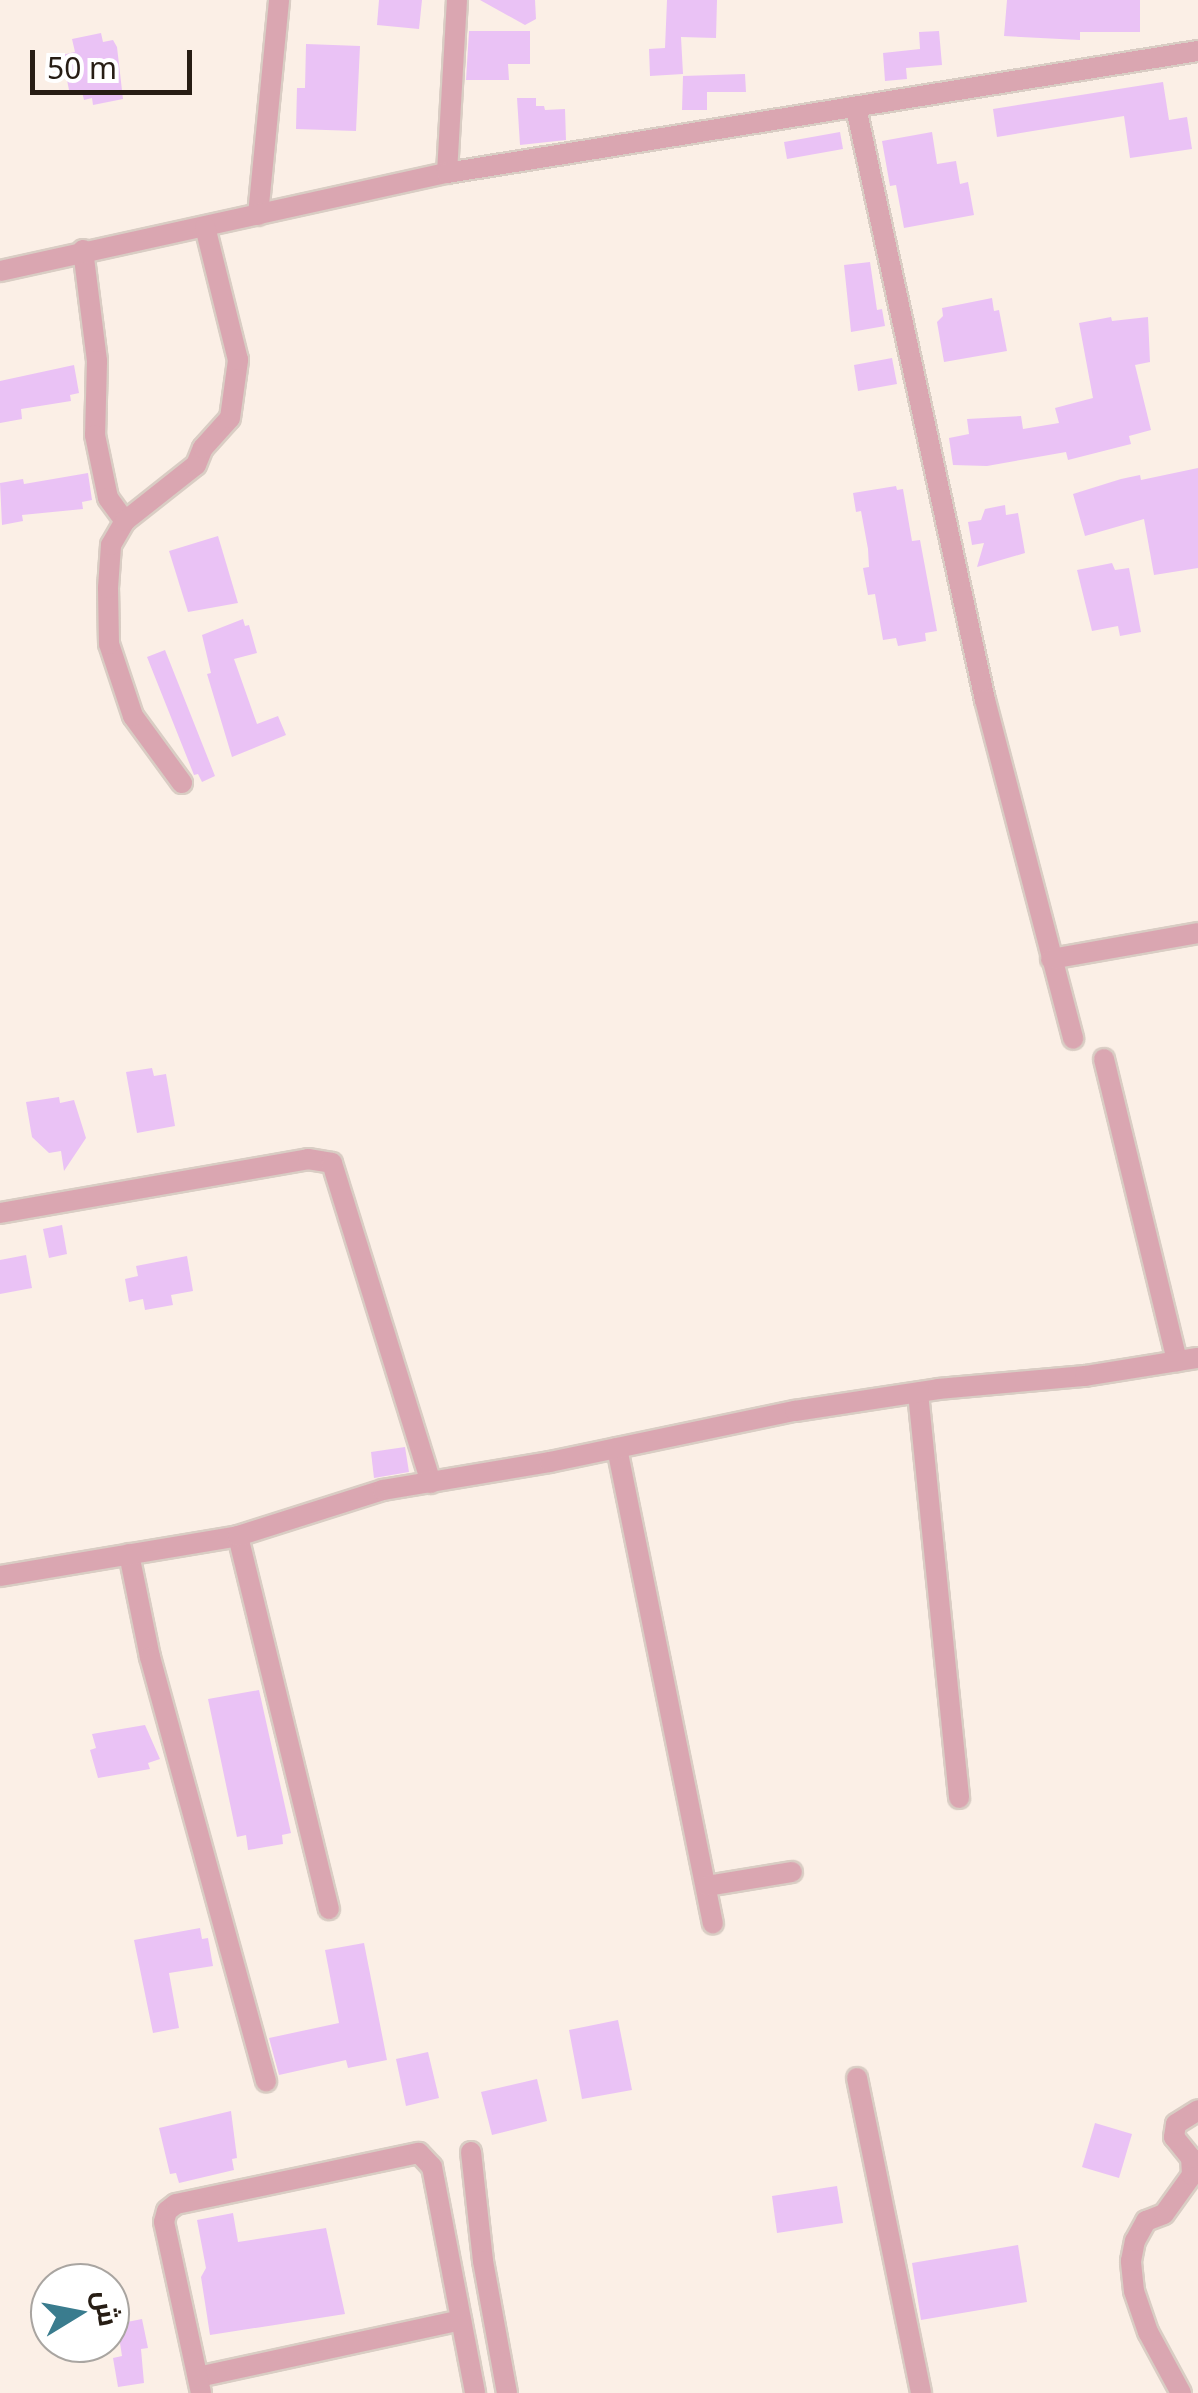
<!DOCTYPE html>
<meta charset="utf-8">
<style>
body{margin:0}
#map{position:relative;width:1198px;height:2393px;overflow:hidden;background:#fbefe6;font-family:"Noto Sans",Cairo,sans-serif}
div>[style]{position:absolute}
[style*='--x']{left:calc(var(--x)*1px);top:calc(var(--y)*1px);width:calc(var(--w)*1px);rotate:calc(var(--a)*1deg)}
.building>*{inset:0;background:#eac2f5}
.roads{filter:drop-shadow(2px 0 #d9cdc4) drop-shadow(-2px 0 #d9cdc4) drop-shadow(0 2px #d9cdc4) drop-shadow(0 -2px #d9cdc4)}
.street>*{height:20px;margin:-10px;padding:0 10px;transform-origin:10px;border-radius:10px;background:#daa6b1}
span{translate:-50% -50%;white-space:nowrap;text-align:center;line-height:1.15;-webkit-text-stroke:8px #fff;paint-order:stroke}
.north{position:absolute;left:30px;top:2263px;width:100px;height:100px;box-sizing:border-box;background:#fff;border:2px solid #a9a5a1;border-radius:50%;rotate:80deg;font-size:28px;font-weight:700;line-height:40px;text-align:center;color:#271d14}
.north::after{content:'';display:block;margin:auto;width:35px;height:45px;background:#3a7c8e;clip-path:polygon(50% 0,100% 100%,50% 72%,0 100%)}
.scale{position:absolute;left:30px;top:50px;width:162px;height:45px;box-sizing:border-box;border:5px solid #271d14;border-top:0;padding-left:12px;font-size:30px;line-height:35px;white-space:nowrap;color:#271d14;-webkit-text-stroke:8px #fff;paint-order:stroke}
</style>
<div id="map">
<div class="building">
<div style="clip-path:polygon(379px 0,422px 0,419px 29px,377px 25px)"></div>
<div style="clip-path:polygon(480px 0,535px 0,536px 19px,525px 25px)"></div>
<div style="clip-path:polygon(667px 0,717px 0,716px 38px,681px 37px,683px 74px,650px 76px,649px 49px,665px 48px)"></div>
<div style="clip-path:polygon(1007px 0,1140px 0,1140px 32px,1080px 32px,1080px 40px,1004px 36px)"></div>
<div style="clip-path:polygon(469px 31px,530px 31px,530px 64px,508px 64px,509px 80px,466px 80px)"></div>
<div style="clip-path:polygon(939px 31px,942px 65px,906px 68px,907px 79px,885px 81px,883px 53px,920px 49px,919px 32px)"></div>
<div style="clip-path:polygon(101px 33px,103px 42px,113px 40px,117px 47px,123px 99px,93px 105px,92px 98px,84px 100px,82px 92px,70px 95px,62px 55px,75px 52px,72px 39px)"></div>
<div style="clip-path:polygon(306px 44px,360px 46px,356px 131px,296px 129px,297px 88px,305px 88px)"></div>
<div style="clip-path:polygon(745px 74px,746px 92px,707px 92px,707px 110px,682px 110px,683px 76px)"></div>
<div style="clip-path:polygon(1163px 82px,1169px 120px,1187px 117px,1192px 149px,1130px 158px,1124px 116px,997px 137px,993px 109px)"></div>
<div style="clip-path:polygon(517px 98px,536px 98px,536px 106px,544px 106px,545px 110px,565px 109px,566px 140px,520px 145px)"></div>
<div style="clip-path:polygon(840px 132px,843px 149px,787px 159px,784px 142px)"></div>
<div style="clip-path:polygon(932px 132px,937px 164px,956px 161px,960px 184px,968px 182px,974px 215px,904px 228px,896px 185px,890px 186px,882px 141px)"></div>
<div style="clip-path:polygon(870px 262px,877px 310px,882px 309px,885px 326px,851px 332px,844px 265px)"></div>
<div style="clip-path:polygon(992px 298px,994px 311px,999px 310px,1007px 351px,944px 362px,937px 322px,943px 316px,942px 308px)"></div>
<div style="clip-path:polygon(1111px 317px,1112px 321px,1148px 317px,1150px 362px,1135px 365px,1151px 430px,1129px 436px,1131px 444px,1068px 460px,1066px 452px,987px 466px,953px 465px,949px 438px,969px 434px,967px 419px,1021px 416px,1023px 429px,1059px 423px,1055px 408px,1093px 398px,1079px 323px)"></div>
<div style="clip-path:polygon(892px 358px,897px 384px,858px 391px,854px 365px)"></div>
<div style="clip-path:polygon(74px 365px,79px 393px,70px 395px,71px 401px,21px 409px,22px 419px,0 423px,0 381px)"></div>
<div style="clip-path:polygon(1198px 468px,1198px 568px,1154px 575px,1144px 519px,1085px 536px,1073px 494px,1121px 479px,1140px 475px,1141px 480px)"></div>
<div style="clip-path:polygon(88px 473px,92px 500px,82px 502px,83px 509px,22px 515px,23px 521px,2px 525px,0 483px,23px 479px,24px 484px)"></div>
<div style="clip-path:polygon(896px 486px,897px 490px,903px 489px,912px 541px,920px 540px,937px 631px,925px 633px,926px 641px,898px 646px,896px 638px,883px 640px,875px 594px,868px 595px,863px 568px,869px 567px,868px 549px,861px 511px,856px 512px,853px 493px)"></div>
<div style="clip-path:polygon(1005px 505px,1006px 515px,1018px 513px,1025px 553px,977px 567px,984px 543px,972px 545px,968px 522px,981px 520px,985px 509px)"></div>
<div style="clip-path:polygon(218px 536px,238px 603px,188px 612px,169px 551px)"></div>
<div style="clip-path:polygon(1112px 563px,1115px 570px,1129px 568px,1141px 632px,1120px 636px,1118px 626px,1092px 631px,1077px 570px)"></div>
<div style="clip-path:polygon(243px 619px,245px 626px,249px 625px,257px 653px,234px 659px,257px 724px,278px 716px,286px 735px,232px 757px,207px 674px,211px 673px,202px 635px)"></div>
<div style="clip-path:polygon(165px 650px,215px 776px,202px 782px,198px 774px,194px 775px,147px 657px)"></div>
<div style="clip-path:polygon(152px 1068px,154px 1076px,166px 1074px,175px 1126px,137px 1133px,126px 1072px)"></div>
<div style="clip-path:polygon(59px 1097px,60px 1103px,74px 1100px,86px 1138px,64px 1171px,61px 1151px,49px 1153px,32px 1137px,26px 1102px)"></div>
<div style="clip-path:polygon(62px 1225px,67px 1254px,49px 1258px,43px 1229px)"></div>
<div style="clip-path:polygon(26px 1255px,32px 1288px,0 1294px,0 1260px)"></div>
<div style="clip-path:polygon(187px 1256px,193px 1291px,171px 1295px,173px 1305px,145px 1310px,143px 1299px,129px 1302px,125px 1279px,138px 1276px,136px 1266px)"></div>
<div style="clip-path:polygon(405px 1447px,409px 1472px,374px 1478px,371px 1452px)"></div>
<div style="clip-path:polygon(259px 1690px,291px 1833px,282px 1835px,283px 1844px,248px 1850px,246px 1835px,237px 1837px,208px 1699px)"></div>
<div style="clip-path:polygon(145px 1725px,160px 1759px,148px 1763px,150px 1769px,98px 1778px,90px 1750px,96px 1748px,92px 1734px)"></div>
<div style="clip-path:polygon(200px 1928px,202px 1939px,208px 1938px,213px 1966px,169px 1973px,179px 2028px,153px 2033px,134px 1940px)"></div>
<div style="clip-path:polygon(364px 1943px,387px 2060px,348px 2068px,346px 2060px,279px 2075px,269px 2038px,339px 2023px,325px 1950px)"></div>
<div style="clip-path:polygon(618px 2020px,632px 2090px,582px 2099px,569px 2030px)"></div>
<div style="clip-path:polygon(428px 2052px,439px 2098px,406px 2106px,396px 2059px)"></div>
<div style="clip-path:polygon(537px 2079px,547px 2121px,492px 2135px,481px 2092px)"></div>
<div style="clip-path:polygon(231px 2111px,237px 2158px,232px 2159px,234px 2170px,179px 2183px,176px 2173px,170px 2174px,159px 2128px)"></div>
<div style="clip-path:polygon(1095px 2123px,1132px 2134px,1119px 2178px,1082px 2167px)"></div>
<div style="clip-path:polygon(837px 2186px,843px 2223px,777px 2233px,772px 2196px)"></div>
<div style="clip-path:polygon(233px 2213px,238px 2242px,326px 2228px,345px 2314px,210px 2335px,201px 2277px,206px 2268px,197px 2220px)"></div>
<div style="clip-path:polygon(1018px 2245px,1027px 2302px,921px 2320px,912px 2263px)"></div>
<div style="clip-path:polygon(142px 2319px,148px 2348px,141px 2349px,144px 2383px,118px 2387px,113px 2358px,122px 2356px,117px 2324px)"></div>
</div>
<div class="roads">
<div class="street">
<div style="--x:856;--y:108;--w:606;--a:77.71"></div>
<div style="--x:985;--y:700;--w:350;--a:75.4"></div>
<div style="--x:447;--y:173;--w:173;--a:-86.7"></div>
<div style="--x:258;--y:215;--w:216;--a:-84.4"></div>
<div style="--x:83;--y:250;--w:112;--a:82.8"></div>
<div style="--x:97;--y:361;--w:74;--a:91.5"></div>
<div style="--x:95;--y:435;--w:64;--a:78.3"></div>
<div style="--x:108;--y:498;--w:29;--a:54"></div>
<div style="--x:0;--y:271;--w:458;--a:-12.4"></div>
<div style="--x:447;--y:173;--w:761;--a:-9.23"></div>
<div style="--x:182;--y:783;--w:83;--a:-126.2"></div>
<div style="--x:133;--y:716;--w:76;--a:-108.4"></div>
<div style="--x:109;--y:644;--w:56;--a:-91"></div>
<div style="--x:108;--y:588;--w:43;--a:-86"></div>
<div style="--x:111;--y:545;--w:28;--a:-60"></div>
<div style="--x:125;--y:521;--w:90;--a:-38.3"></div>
<div style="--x:196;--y:465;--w:18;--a:-68"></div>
<div style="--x:203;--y:448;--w:40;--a:-48"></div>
<div style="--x:230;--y:418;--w:59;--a:-82.1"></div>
<div style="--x:238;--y:360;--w:137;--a:-103.9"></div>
<div style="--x:1051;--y:959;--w:149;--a:-10"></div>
<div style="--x:1104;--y:1059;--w:311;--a:76.4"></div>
<div style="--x:0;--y:1213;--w:313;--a:-9.9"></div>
<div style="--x:308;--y:1159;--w:24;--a:9"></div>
<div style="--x:332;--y:1163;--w:335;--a:72.8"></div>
<div style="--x:918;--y:1393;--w:407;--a:84.2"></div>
<div style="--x:617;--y:1448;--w:485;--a:78.6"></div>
<div style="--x:238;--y:1536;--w:384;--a:76.3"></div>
<div style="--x:129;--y:1554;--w:105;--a:78.5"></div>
<div style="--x:150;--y:1657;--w:440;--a:74.7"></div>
<div style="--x:0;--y:1576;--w:241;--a:-9.5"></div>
<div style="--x:238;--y:1536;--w:152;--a:-17.6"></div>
<div style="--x:383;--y:1490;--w:169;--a:-9.5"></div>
<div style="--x:550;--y:1462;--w:250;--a:-11.8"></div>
<div style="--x:795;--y:1411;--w:145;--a:-8.7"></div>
<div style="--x:938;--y:1389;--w:148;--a:-5.1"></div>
<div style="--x:1085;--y:1376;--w:114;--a:-9.1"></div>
<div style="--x:707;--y:1886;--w:86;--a:-9.4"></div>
<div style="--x:857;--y:2078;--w:321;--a:78.5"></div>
<div style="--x:471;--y:2152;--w:110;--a:83.7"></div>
<div style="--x:483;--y:2261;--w:134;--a:79.7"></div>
<div style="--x:198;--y:2377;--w:269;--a:-12.2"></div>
<div style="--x:201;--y:2393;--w:175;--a:-102.2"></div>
<div style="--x:164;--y:2222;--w:11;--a:-75"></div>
<div style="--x:167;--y:2211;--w:11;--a:-38"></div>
<div style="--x:176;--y:2204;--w:248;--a:-11.9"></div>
<div style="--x:419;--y:2153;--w:19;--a:47"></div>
<div style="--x:432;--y:2167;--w:230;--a:79.2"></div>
<div style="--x:1181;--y:2393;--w:69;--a:-118.4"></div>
<div style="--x:1148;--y:2332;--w:43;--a:-108.9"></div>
<div style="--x:1134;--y:2291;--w:30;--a:-96"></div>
<div style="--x:1131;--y:2261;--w:20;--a:-79"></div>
<div style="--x:1135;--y:2241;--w:23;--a:-61"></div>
<div style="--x:1146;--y:2221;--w:19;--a:-21"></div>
<div style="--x:1164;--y:2214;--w:48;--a:-54.3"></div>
<div style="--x:1192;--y:2175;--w:17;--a:-93"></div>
<div style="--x:1191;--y:2158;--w:27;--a:-129"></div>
<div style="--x:1174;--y:2137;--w:13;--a:-81"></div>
<div style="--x:1176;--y:2124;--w:26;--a:-32"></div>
</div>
</div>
<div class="north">ش</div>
<div class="scale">50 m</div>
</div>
